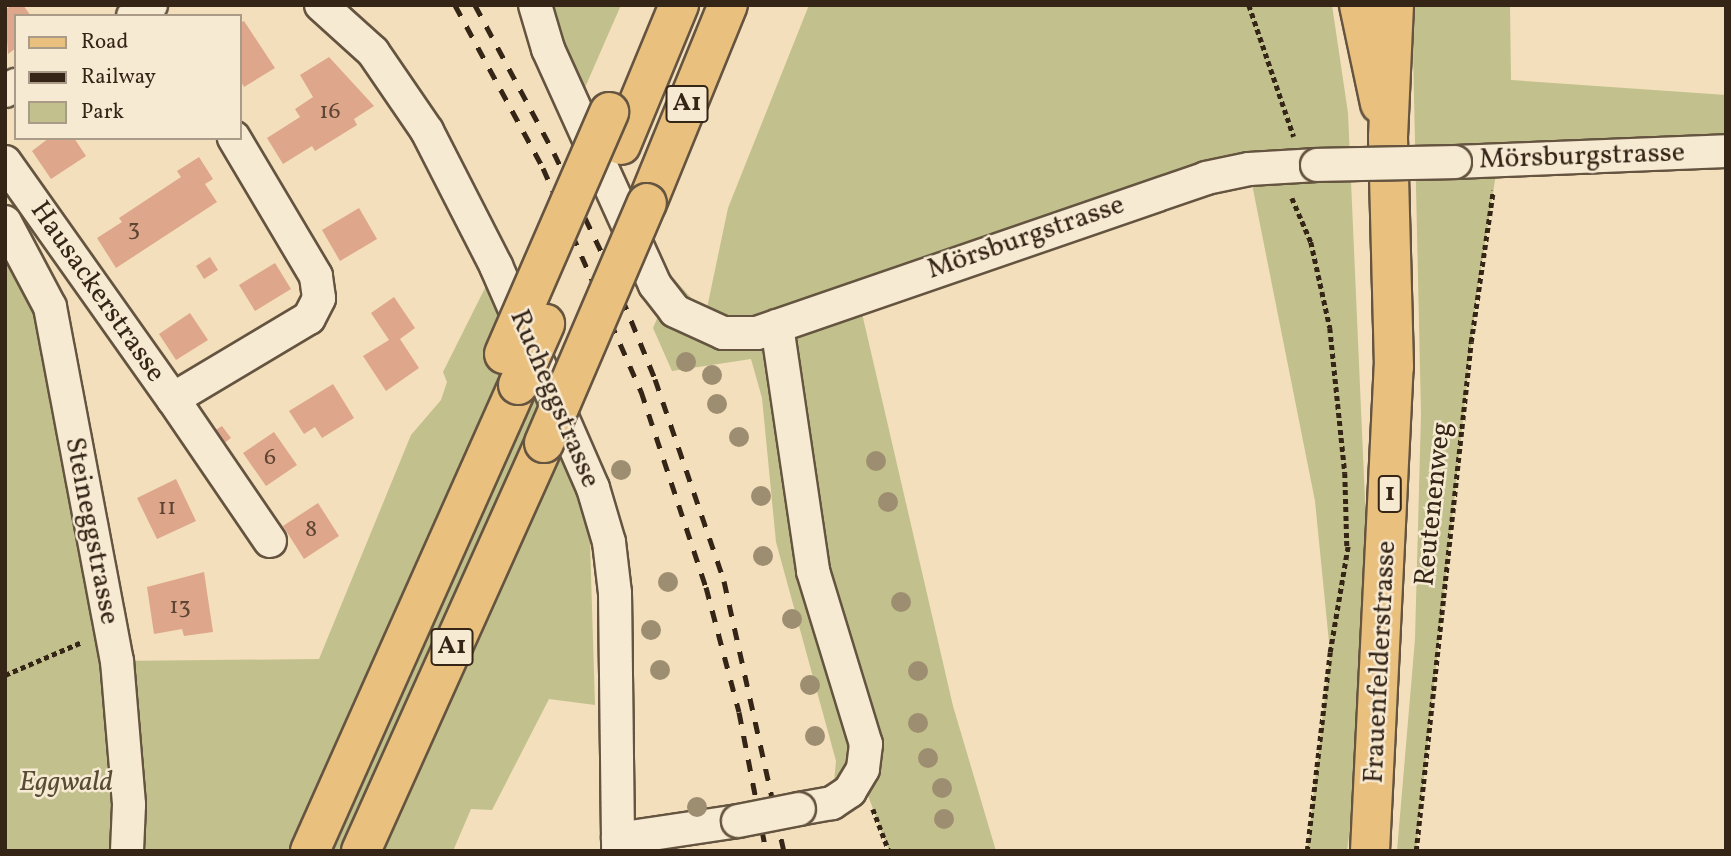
<!DOCTYPE html>
<meta charset="utf-8">
<style>
body{margin:0}
#map{position:relative;width:1731px;height:856px;overflow:hidden;background:#f3dfbc;font-family:Vollkorn,serif}
div>[style]{position:absolute}
[style*='--x']{left:calc(var(--x)*1px);top:calc(var(--y)*1px);width:calc(var(--w)*1px);rotate:calc(var(--a)*1deg)}
.green>*{inset:0;background:#c2c08c}
.building>*{inset:0;background:#dea68a}
.path>*{height:4.5px;margin-top:-2.25px;transform-origin:0;background:repeating-linear-gradient(90deg,#352517 0 5px,transparent 0 8.5px)}
.roads{filter:drop-shadow(2px 0 #645440) drop-shadow(-2px 0 #645440) drop-shadow(0 2px #645440) drop-shadow(0 -2px #645440)}
.minor>*{height:32px;margin:-16px;padding:0 16px;transform-origin:16px;border-radius:16px;background:#f7ead3}
.major>*{height:38px;margin:-19px;padding:0 19px;transform-origin:19px;border-radius:19px;background:#eac07e}
.highway>*{height:38px;margin:-19px;padding:0 19px;transform-origin:19px;border-radius:19px;background:#eac07e}
.rail>*{height:5px;margin-top:-2.5px;transform-origin:0;background:repeating-linear-gradient(90deg,#352517 0 12px,transparent 0 24px)}
.bridges{filter:drop-shadow(2px 0 #645440) drop-shadow(-2px 0 #645440) drop-shadow(0 2px #645440) drop-shadow(0 -2px #645440)}
.minor-bridge>*{height:32px;margin:-16px;padding:0 16px;transform-origin:16px;border-radius:16px;background:#f7ead3}
.highway-bridge>*{height:38px;margin:-19px;padding:0 19px;transform-origin:19px;border-radius:19px;background:#eac07e}
.trees>*{width:20px;height:20px;margin:-10px;border-radius:50%;background:#9e8e71}
span{translate:-50% -50%;white-space:nowrap;text-align:center;line-height:1.15;-webkit-text-stroke:5px #f7ead3;paint-order:stroke}
.number-label{font-size:24px;color:#5f4534}
.number-label span{-webkit-text-stroke-width:0}
.shield-label span{padding:2px 5px;background:#f7ead3;border:2px solid;border-radius:5px;-webkit-text-stroke-width:0}
.shield-label{font-size:26px;color:#352517;font-weight:700}
.street-label{font-size:28px;color:#352517}
.park-label{font-size:28px;color:#584c34;font-style:italic}
.frame{position:absolute;inset:0;border:7px solid #352517;pointer-events:none}
.legend{position:absolute;left:14px;top:14px;width:228px;height:126px;box-sizing:border-box;background:#f7ead3;border:2px solid #a99b88;margin:0;padding:9px 12px;list-style:none;font-size:21px;color:#352517}
.legend li{display:flex;align-items:center;gap:14px;height:35px}
.legend b{width:35px;border:2px solid #a99b88}
</style>
<div id="map">
<div class="green">
<div style="clip-path:polygon(547px 5px,621px 5px,583px 92px)"></div>
<div style="clip-path:polygon(809px 5px,1332px 5px,1348px 113px,1366px 523px,1355px 788px,1347px 851px,1307px 851px,1330px 652px,1315px 501px,1249px 169px,858px 296px,953px 706px,996px 851px,889px 851px,861px 777px,832px 803px,836px 761px,776px 542px,762px 398px,751px 359px,672px 371px,653px 328px,674px 279px,694px 301px,707px 308px,728px 208px)"></div>
<div style="clip-path:polygon(1412px 5px,1510px 5px,1511px 80px,1726px 95px,1726px 151px,1498px 161px,1476px 301px,1416px 851px,1397px 851px,1415px 639px,1421px 414px)"></div>
<div style="clip-path:polygon(5px 222px,50px 307px,117px 661px,319px 659px,411px 435px,441px 400px,447px 382px,443px 372px,496px 266px,588px 476px,595px 705px,549px 699px,492px 810px,471px 809px,453px 851px,5px 851px)"></div>
</div>
<div class="building">
<div style="clip-path:polygon(12px 5px,23px 5px,31px 16px,16px 16px,16px 48px,8px 54px,5px 10px)"></div>
<div style="clip-path:polygon(244px 21px,275px 68px,244px 87px,240px 80px,240px 23px)"></div>
<div style="clip-path:polygon(329px 57px,374px 106px,354px 119px,357px 125px,315px 151px,312px 146px,283px 164px,267px 138px,300px 117px,295px 109px,313px 97px,300px 75px)"></div>
<div style="clip-path:polygon(49px 138px,74px 138px,86px 156px,51px 179px,32px 151px)"></div>
<div style="clip-path:polygon(199px 157px,213px 179px,205px 184px,217px 202px,116px 268px,97px 238px,122px 222px,119px 218px,181px 177px,177px 171px)"></div>
<div style="clip-path:polygon(359px 208px,377px 239px,340px 261px,322px 230px)"></div>
<div style="clip-path:polygon(210px 257px,218px 270px,204px 279px,196px 266px)"></div>
<div style="clip-path:polygon(275px 263px,291px 289px,255px 311px,239px 285px)"></div>
<div style="clip-path:polygon(394px 297px,415px 328px,400px 339px,419px 368px,386px 391px,363px 356px,389px 340px,371px 313px)"></div>
<div style="clip-path:polygon(190px 313px,208px 340px,176px 360px,159px 334px)"></div>
<div style="clip-path:polygon(333px 384px,354px 418px,322px 438px,315px 427px,304px 434px,289px 411px)"></div>
<div style="clip-path:polygon(222px 426px,231px 438px,220px 446px,211px 433px)"></div>
<div style="clip-path:polygon(274px 432px,297px 465px,266px 486px,243px 453px)"></div>
<div style="clip-path:polygon(176px 479px,196px 521px,157px 539px,137px 498px)"></div>
<div style="clip-path:polygon(318px 503px,339px 536px,304px 559px,283px 526px)"></div>
<div style="clip-path:polygon(204px 572px,213px 632px,184px 636px,182px 629px,154px 634px,147px 587px)"></div>
</div>
<div class="path">
<div style="--x:1249;--y:5;--w:139;--a:71.2"></div>
<div style="--x:1292;--y:198;--w:48;--a:66.6"></div>
<div style="--x:1311;--y:242;--w:88;--a:77.5"></div>
<div style="--x:1330;--y:328;--w:146;--a:84.1"></div>
<div style="--x:1345;--y:473;--w:73;--a:88.4"></div>
<div style="--x:5;--y:675;--w:84;--a:-23.2"></div>
<div style="--x:873;--y:809;--w:45;--a:69.1"></div>
<div style="--x:1307;--y:851;--w:200;--a:-83.4"></div>
<div style="--x:1330;--y:652;--w:108;--a:-80.4"></div>
<div style="--x:1416;--y:851;--w:512;--a:-83.83"></div>
<div style="--x:1471;--y:342;--w:153;--a:-81.7"></div>
</div>
<div class="roads">
<div class="minor">
<div style="--x:321;--y:5;--w:70;--a:42.1"></div>
<div style="--x:373;--y:52;--w:96;--a:55.6"></div>
<div style="--x:427;--y:131;--w:152;--a:62.9"></div>
<div style="--x:496;--y:266;--w:242;--a:66.4"></div>
<div style="--x:593;--y:488;--w:56;--a:73.5"></div>
<div style="--x:609;--y:542;--w:51;--a:83.3"></div>
<div style="--x:615;--y:593;--w:258;--a:89.3"></div>
<div style="--x:535;--y:5;--w:46;--a:73.5"></div>
<div style="--x:548;--y:49;--w:259;--a:65.6"></div>
<div style="--x:655;--y:285;--w:33;--a:52"></div>
<div style="--x:675;--y:311;--w:53;--a:24.6"></div>
<div style="--x:723;--y:333;--w:34;--a:0"></div>
<div style="--x:757;--y:333;--w:475;--a:-19"></div>
<div style="--x:1206;--y:178;--w:44;--a:-11.8"></div>
<div style="--x:1249;--y:169;--w:68;--a:-3.4"></div>
<div style="--x:133;--y:16;--w:21;--a:-31"></div>
<div style="--x:5;--y:91;--w:13;--a:-29"></div>
<div style="--x:5;--y:162;--w:291;--a:54.7"></div>
<div style="--x:173;--y:399;--w:158;--a:-30.8"></div>
<div style="--x:309;--y:318;--w:22;--a:-63"></div>
<div style="--x:319;--y:298;--w:22;--a:-98"></div>
<div style="--x:316;--y:276;--w:161;--a:-120.7"></div>
<div style="--x:1455;--y:162;--w:271;--a:-2.3"></div>
<div style="--x:5;--y:222;--w:96;--a:62.1"></div>
<div style="--x:50;--y:307;--w:360;--a:79.3"></div>
<div style="--x:117;--y:661;--w:144;--a:85.2"></div>
<div style="--x:129;--y:805;--w:46;--a:92.5"></div>
<div style="--x:777;--y:326;--w:248;--a:81.6"></div>
<div style="--x:813;--y:571;--w:181;--a:73"></div>
<div style="--x:866;--y:744;--w:25;--a:97"></div>
<div style="--x:863;--y:769;--w:26;--a:121"></div>
<div style="--x:850;--y:791;--w:22;--a:146"></div>
<div style="--x:832;--y:803;--w:34;--a:170"></div>
<div style="--x:173;--y:399;--w:172;--a:55.7"></div>
<div style="--x:618;--y:839;--w:121;--a:-8.5"></div>
</div>
<div class="major">
<div style="--x:1359;--y:5;--w:101;--a:78"></div>
<div style="--x:1370;--y:851;--w:485;--a:-87.2"></div>
<div style="--x:1394;--y:367;--w:230;--a:-91.5"></div>
<div style="--x:1388;--y:137;--w:132;--a:-87.4"></div>
</div>
<div class="highway">
<div style="--x:621;--y:145;--w:152;--a:-67.5"></div>
<div style="--x:647;--y:203;--w:214;--a:-67.8"></div>
<div style="--x:310;--y:851;--w:510;--a:-65.95"></div>
<div style="--x:361;--y:851;--w:447;--a:-65.8"></div>
</div>
</div>
<div class="rail">
<div style="--x:455;--y:5;--w:185;--a:61.6"></div>
<div style="--x:543;--y:168;--w:244;--a:66.3"></div>
<div style="--x:641;--y:391;--w:206;--a:71.7"></div>
<div style="--x:706;--y:587;--w:129;--a:75.2"></div>
<div style="--x:739;--y:712;--w:142;--a:79"></div>
<div style="--x:475;--y:5;--w:168;--a:61.9"></div>
<div style="--x:554;--y:153;--w:136;--a:64.4"></div>
<div style="--x:613;--y:276;--w:111;--a:67.8"></div>
<div style="--x:655;--y:379;--w:213;--a:71.1"></div>
<div style="--x:724;--y:581;--w:277;--a:77.5"></div>
</div>
<div class="bridges">
<div class="minor-bridge">
<div style="--x:1317;--y:165;--w:138;--a:-1.2"></div>
<div style="--x:738;--y:821;--w:62;--a:-11.1"></div>
</div>
<div class="highway-bridge">
<div style="--x:504;--y:354;--w:264;--a:-66.5"></div>
<div style="--x:518;--y:385;--w:67;--a:-66.1"></div>
<div style="--x:544;--y:443;--w:261;--a:-66.8"></div>
</div>
</div>
<div class="trees">
<div style="left:686px;top:362px"></div>
<div style="left:712px;top:375px"></div>
<div style="left:717px;top:404px"></div>
<div style="left:739px;top:437px"></div>
<div style="left:876px;top:461px"></div>
<div style="left:621px;top:470px"></div>
<div style="left:761px;top:496px"></div>
<div style="left:888px;top:502px"></div>
<div style="left:763px;top:556px"></div>
<div style="left:668px;top:582px"></div>
<div style="left:901px;top:602px"></div>
<div style="left:792px;top:619px"></div>
<div style="left:651px;top:630px"></div>
<div style="left:660px;top:670px"></div>
<div style="left:918px;top:671px"></div>
<div style="left:810px;top:685px"></div>
<div style="left:918px;top:723px"></div>
<div style="left:815px;top:736px"></div>
<div style="left:928px;top:758px"></div>
<div style="left:942px;top:788px"></div>
<div style="left:697px;top:807px"></div>
<div style="left:944px;top:819px"></div>
</div>
<div class="number-label">
<span style="left:330px;top:113px">16</span>
<span style="left:134px;top:230px">3</span>
<span style="left:270px;top:459px">6</span>
<span style="left:167px;top:509px">11</span>
<span style="left:311px;top:531px">8</span>
<span style="left:180px;top:608px">13</span>
</div>
<div class="shield-label">
<span style="left:687px;top:104px">A1</span>
<span style="left:1390px;top:494px">1</span>
<span style="left:452px;top:647px">A1</span>
</div>
<div class="street-label">
<span style="left:1582px;top:157px;rotate:-2deg">Mörsburgstrasse</span>
<span style="left:1026px;top:238px;rotate:-19deg">Mörsburgstrasse</span>
<span style="left:97px;top:292px;rotate:55deg">Hausackerstrasse</span>
<span style="left:554px;top:399px;rotate:67deg">Rucheggstrasse</span>
<span style="left:1434px;top:504px;rotate:-84deg">Reutenenweg</span>
<span style="left:91px;top:531px;rotate:79deg">Steineggstrasse</span>
<span style="left:1381px;top:662px;rotate:-87deg">Frauenfelderstrasse</span>
</div>
<div class="park-label">
<span style="left:66px;top:783px">Eggwald</span>
</div>
<div class="frame"></div>
<ul class="legend">
<li><b style="height:9px;background:#eac07e"></b>Road</li>
<li><b style="height:9px;background:#352517"></b>Railway</li>
<li><b style="height:19px;background:#c2c08c"></b>Park</li>
</ul>
</div>
